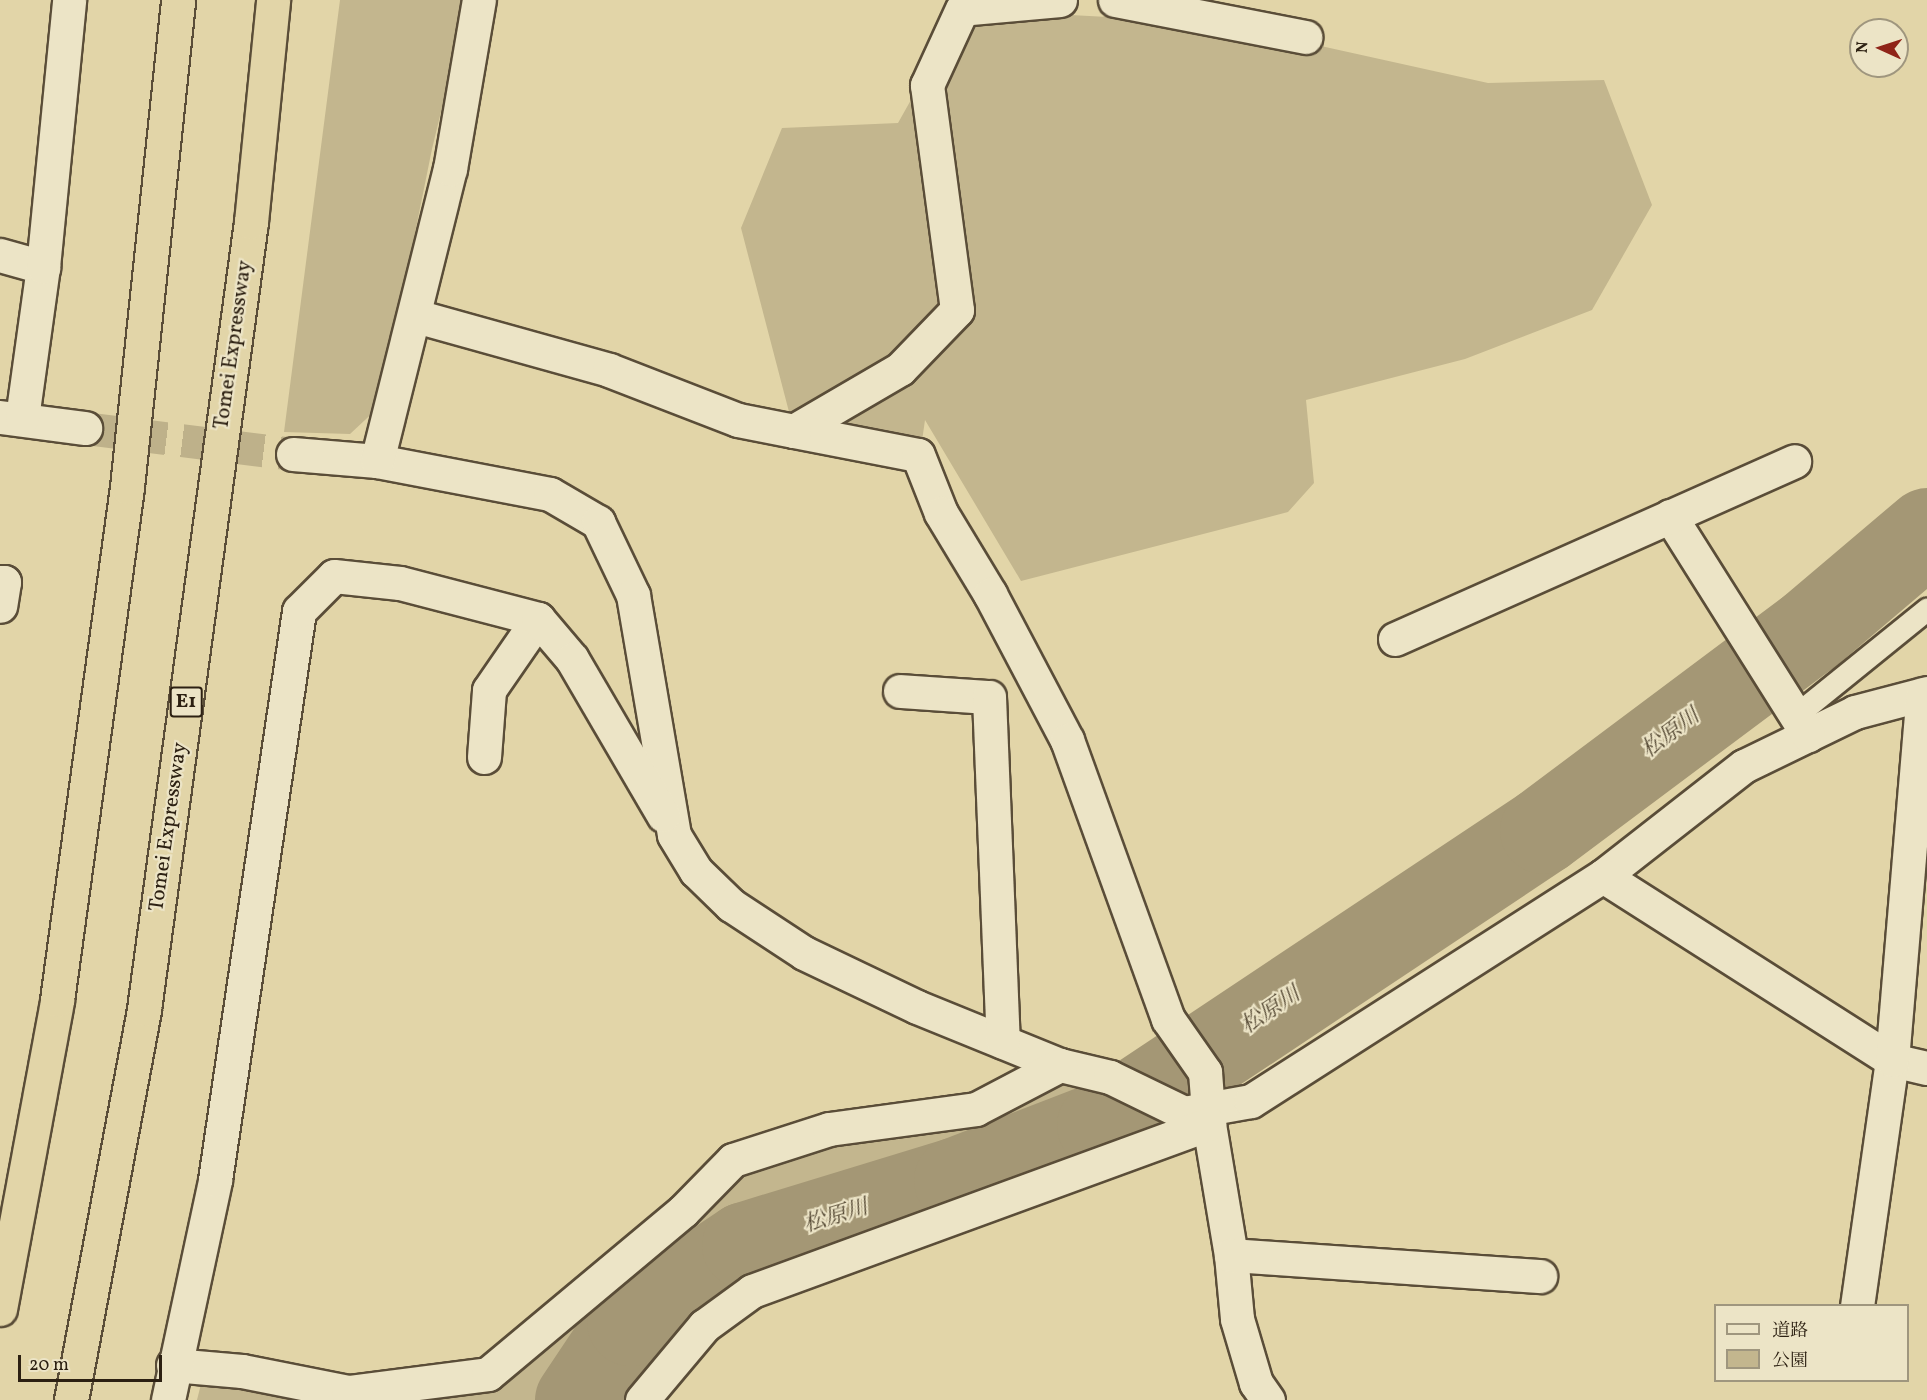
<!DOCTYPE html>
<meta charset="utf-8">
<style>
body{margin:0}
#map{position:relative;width:1927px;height:1400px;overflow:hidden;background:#e2d5a8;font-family:Vollkorn,"Noto Serif JP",serif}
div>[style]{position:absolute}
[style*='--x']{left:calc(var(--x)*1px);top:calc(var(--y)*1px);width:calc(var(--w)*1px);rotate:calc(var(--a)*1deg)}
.green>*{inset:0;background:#c3b68e}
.river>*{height:87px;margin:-43.5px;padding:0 43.5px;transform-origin:43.5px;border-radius:43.5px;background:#a49775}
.street-tunnel>*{height:33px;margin-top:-16.5px;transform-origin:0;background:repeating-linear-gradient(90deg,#beb18a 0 33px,transparent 0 49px)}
.roads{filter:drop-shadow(2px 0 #5a4d38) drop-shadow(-2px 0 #5a4d38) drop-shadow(0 2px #5a4d38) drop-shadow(0 -2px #5a4d38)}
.lane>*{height:22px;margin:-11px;padding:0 11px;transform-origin:11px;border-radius:11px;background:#ece4c6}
.street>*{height:33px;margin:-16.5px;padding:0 16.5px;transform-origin:16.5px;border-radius:16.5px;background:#ece4c6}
.highway>*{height:33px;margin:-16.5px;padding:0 16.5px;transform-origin:16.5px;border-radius:16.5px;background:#e2d5a8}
span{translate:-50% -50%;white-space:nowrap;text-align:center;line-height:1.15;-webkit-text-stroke:4.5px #ece4c6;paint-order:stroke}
.shield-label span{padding:2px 4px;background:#ece4c6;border:2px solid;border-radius:4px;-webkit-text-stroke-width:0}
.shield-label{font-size:20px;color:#2c2012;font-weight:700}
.street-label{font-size:21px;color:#2c2012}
.water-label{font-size:22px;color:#564a35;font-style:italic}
.legend{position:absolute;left:1714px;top:1304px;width:195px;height:78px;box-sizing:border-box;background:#ece4c6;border:2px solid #9f967e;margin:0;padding:8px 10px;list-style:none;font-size:18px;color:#2c2012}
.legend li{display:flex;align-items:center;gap:12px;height:30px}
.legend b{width:30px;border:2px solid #9f967e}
.north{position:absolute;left:1849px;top:18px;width:60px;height:60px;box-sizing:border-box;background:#ece4c6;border:2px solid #9f967e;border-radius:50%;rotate:273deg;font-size:16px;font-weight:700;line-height:24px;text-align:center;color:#2c2012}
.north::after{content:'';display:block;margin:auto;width:21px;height:27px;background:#8f2418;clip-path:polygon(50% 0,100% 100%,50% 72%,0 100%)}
.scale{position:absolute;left:18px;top:1355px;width:144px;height:27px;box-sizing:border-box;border:3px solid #2c2012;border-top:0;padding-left:8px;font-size:18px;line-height:21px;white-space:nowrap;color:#2c2012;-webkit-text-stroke:4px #ece4c6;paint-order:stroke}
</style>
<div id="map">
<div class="green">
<div style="clip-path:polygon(340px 0,468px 0,432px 149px,380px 406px,350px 434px,284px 432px)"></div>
<div style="clip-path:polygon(962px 9px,1217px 23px,1488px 83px,1604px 80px,1652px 205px,1592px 310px,1465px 359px,1306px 400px,1314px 483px,1288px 512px,1021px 581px,925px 420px,922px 441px,794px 431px,741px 228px,782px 128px,898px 123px)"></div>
<div style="clip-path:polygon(1067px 1067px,1168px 1130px,765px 1276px,649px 1400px,197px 1400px,202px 1380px,439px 1393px,744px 1156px)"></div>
</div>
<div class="river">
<div style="--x:578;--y:1400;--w:94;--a:-56.3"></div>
<div style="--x:630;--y:1322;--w:138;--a:-33.8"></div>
<div style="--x:745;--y:1245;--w:222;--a:-17"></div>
<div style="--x:957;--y:1180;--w:153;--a:-21"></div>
<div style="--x:1100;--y:1125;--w:532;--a:-33.66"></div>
<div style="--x:1543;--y:830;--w:331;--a:-36.8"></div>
<div style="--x:1808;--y:632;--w:156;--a:-40.3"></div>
</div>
<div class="street-tunnel">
<div style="--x:85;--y:428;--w:210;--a:7.1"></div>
</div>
<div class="roads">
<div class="lane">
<div style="--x:1796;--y:716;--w:169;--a:-39"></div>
</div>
<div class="street">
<div style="--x:1060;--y:0;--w:98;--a:174.8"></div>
<div style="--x:962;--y:9;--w:84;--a:114.7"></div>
<div style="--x:927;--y:85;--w:227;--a:82.4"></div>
<div style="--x:957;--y:310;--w:82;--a:134"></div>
<div style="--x:900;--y:369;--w:123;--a:149.7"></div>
<div style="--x:794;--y:431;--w:126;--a:11"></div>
<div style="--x:918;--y:455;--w:62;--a:68.4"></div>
<div style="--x:941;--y:513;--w:95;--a:58.8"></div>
<div style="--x:990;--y:594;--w:165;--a:62.2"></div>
<div style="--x:1067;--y:740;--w:297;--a:70.1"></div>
<div style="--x:1168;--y:1019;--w:65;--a:55.1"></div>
<div style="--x:1205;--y:1072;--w:52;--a:85.6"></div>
<div style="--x:1209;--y:1124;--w:133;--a:80.5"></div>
<div style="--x:1231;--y:1255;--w:64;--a:84.6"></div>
<div style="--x:1237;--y:1319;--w:67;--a:73.5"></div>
<div style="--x:1256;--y:1383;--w:21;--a:55"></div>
<div style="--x:1115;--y:0;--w:194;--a:11"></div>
<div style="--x:0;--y:255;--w:45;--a:15.6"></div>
<div style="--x:416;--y:316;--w:200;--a:15.6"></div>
<div style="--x:609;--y:370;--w:138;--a:21.2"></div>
<div style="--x:738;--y:420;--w:57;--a:11.1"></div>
<div style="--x:0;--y:417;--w:86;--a:7.4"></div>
<div style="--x:22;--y:418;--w:152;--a:-82.1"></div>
<div style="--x:43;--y:267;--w:268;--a:-84.4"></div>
<div style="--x:293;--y:454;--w:84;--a:4.8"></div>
<div style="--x:377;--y:461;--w:176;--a:10.8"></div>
<div style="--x:550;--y:494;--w:56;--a:30.3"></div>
<div style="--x:598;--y:522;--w:81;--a:64.4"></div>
<div style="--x:633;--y:595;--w:243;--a:80.3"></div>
<div style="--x:674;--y:835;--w:42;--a:58.6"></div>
<div style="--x:696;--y:871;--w:49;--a:44.2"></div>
<div style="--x:731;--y:905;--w:87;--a:33.3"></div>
<div style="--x:804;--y:953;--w:125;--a:25.5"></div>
<div style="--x:917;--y:1007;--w:154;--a:22.1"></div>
<div style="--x:1060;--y:1065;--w:51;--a:13.5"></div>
<div style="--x:1110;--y:1077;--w:82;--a:25.9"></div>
<div style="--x:1184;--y:1113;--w:68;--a:-10.2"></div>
<div style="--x:1251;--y:1101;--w:418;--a:-32.6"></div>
<div style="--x:1603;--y:876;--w:179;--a:-38"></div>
<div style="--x:1744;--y:766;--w:123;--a:-25.9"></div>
<div style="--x:1855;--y:712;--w:74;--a:-14.8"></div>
<div style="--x:377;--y:461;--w:301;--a:-76"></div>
<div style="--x:450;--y:169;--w:171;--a:-80.3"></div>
<div style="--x:1670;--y:516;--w:259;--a:57.8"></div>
<div style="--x:0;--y:582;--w:4;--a:0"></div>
<div style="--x:4;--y:582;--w:24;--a:99"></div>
<div style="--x:1395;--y:639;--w:437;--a:-24"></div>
<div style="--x:900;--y:691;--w:89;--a:3.9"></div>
<div style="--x:989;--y:697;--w:345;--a:87.7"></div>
<div style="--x:484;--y:757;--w:67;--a:-85.7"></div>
<div style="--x:489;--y:690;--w:86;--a:-55.4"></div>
<div style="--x:1603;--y:876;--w:343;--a:32.5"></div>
<div style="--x:1892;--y:1060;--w:36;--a:13"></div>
<div style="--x:1231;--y:1255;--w:310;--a:3.9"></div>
<div style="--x:1857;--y:1306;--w:248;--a:-81.9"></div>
<div style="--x:1892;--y:1060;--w:367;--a:-85.2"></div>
<div style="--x:173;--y:1365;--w:69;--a:5"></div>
<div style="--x:242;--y:1371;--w:108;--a:11.2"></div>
<div style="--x:348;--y:1392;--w:141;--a:-7.3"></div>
<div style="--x:488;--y:1374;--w:254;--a:-39.9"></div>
<div style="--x:683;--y:1211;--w:71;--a:-45.6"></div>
<div style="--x:733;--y:1160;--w:101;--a:-17.9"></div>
<div style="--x:829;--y:1129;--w:148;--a:-7.7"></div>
<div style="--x:976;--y:1109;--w:95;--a:-27.6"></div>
<div style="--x:168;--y:1400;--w:225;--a:-77.9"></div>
<div style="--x:215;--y:1180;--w:575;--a:-81.6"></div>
<div style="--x:299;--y:611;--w:49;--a:-45"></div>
<div style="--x:334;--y:576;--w:66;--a:6.1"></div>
<div style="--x:400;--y:583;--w:143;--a:14.6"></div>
<div style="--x:538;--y:619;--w:52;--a:49.6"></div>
<div style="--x:572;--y:659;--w:181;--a:59.7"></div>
<div style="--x:642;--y:1400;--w:97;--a:-50"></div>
<div style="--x:704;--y:1326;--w:59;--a:-36.1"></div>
<div style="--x:752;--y:1291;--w:487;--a:-20.1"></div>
</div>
<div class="highway">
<div style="--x:0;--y:1309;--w:314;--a:-79.5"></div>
<div style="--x:57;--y:1000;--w:518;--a:-82.23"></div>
<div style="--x:127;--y:487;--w:490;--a:-84"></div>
<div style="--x:71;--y:1400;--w:398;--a:-79.4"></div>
<div style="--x:144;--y:1009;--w:794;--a:-82.26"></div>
<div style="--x:251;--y:222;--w:223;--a:-84.3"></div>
</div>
</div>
<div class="shield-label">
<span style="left:186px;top:702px">E1</span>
</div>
<div class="street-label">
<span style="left:234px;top:345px;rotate:-82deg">Tomei Expressway</span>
<span style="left:169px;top:827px;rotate:-82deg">Tomei Expressway</span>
</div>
<div class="water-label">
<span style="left:1671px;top:734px;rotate:-37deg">松原川</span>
<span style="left:1271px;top:1011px;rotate:-34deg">松原川</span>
<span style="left:836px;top:1217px;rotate:-17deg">松原川</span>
</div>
<ul class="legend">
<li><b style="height:8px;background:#ece4c6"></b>道路</li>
<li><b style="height:16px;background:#c3b68e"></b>公園</li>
</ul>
<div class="north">N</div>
<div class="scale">20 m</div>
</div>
